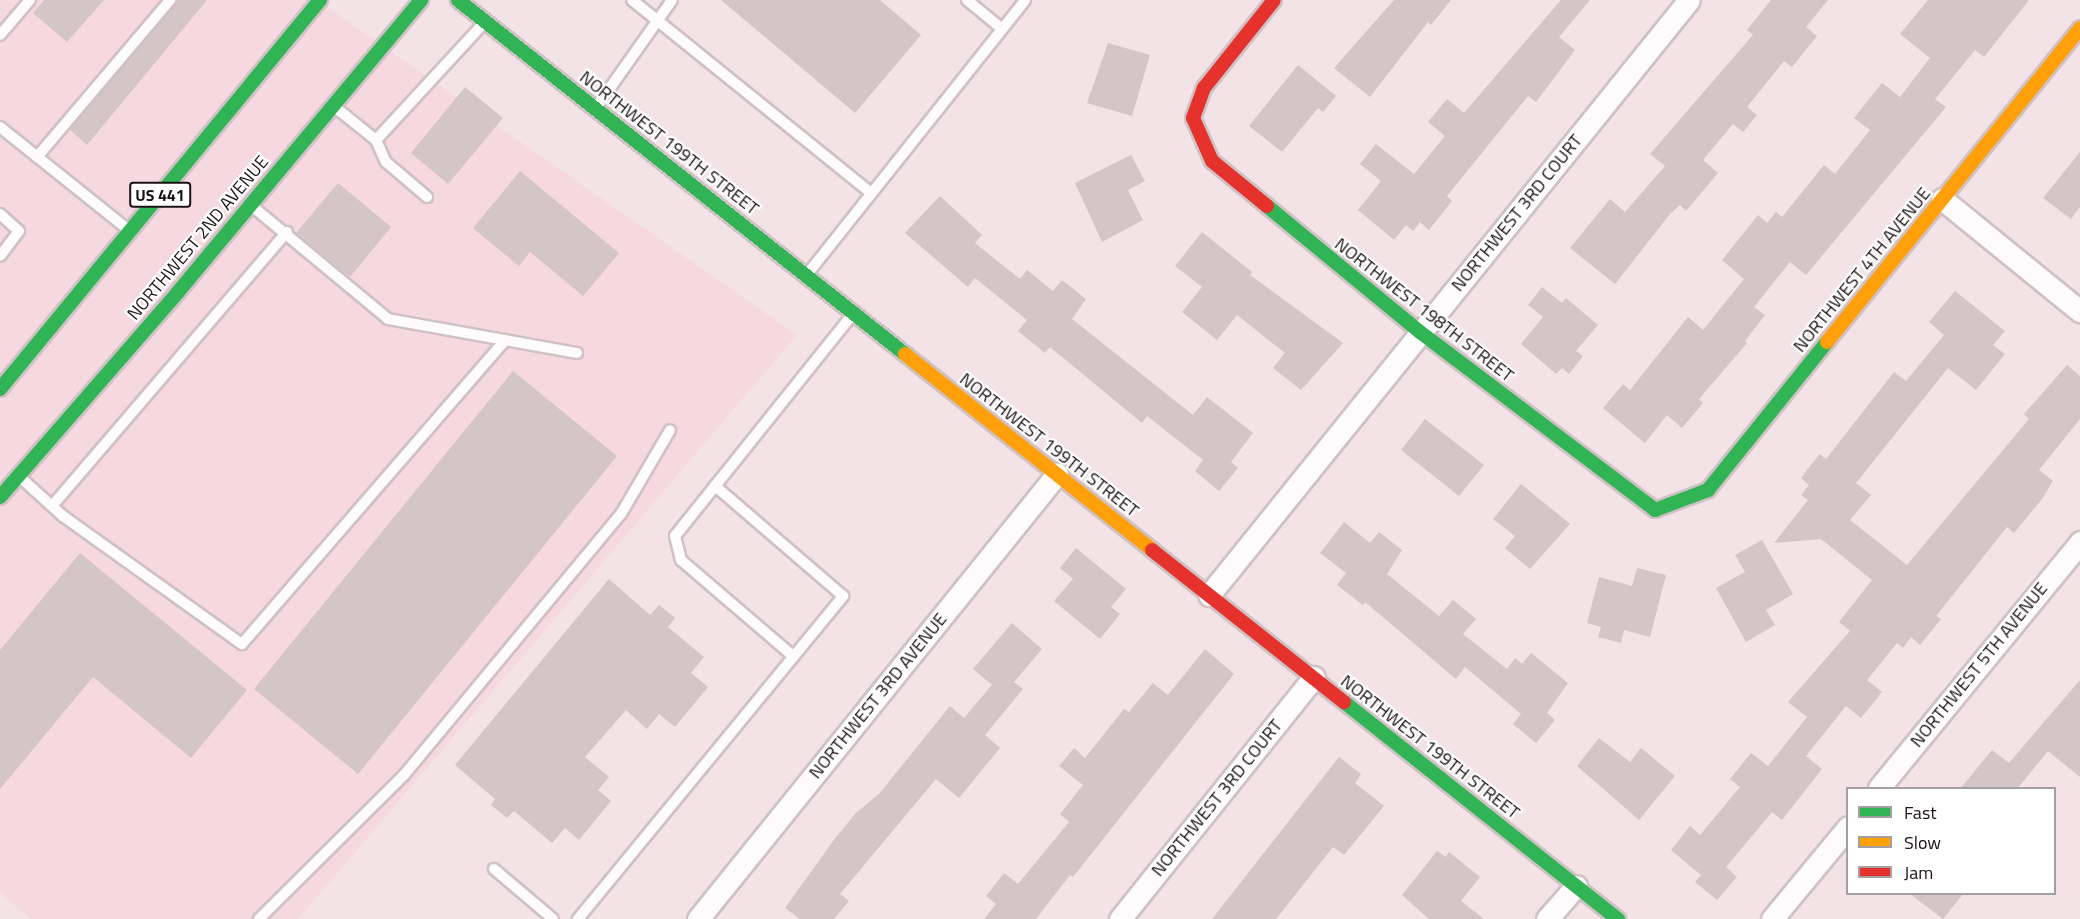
<!DOCTYPE html>
<style>
body{margin:0}
#map{position:relative;width:2080px;height:919px;overflow:hidden;background:#f3e2e6;font-family:"Titillium Web",sans-serif}
div>[style]{position:absolute}
[style*='--x']{left:calc(var(--x)*1px);top:calc(var(--y)*1px);width:calc(var(--w)*1px);rotate:calc(var(--a)*1deg)}
.built>*{inset:0;background:#f6d8e0}
.building>*{inset:0;background:#d4c5c7}
.roads{filter:drop-shadow(2px 0 #cfc1c4) drop-shadow(-2px 0 #cfc1c4) drop-shadow(0 2px #cfc1c4) drop-shadow(0 -2px #cfc1c4)}
.lane>*{height:10px;margin:-5px;padding:0 5px;transform-origin:5px;border-radius:5px;background:#fdfbfb}
.street>*{height:21px;margin:-10.5px;padding:0 10.5px;transform-origin:10.5px;border-radius:10.5px;background:#fdfbfb}
.fast>*{height:14px;margin:-7px;padding:0 7px;transform-origin:7px;border-radius:7px;background:#30b455}
.slow>*{height:14px;margin:-7px;padding:0 7px;transform-origin:7px;border-radius:7px;background:#ff9f0a}
.jam>*{height:14px;margin:-7px;padding:0 7px;transform-origin:7px;border-radius:7px;background:#e5322d}
span{translate:-50% -50%;white-space:nowrap;text-align:center;line-height:1.15;-webkit-text-stroke:4.5px #fff;paint-order:stroke}
.shield-label span{padding:2px 4px;background:#fff;border:2px solid;border-radius:4px;-webkit-text-stroke-width:0}
.shield-label{font-size:16px;color:#1c1114;font-weight:700}
.street-label{font-size:18px;color:#1c1114}
.legend{position:absolute;left:1846px;top:787px;width:210px;height:108px;box-sizing:border-box;background:#fff;border:2px solid #a4a0a1;margin:0;padding:8px 10px;list-style:none;font-size:18px;color:#1c1114}
.legend li{display:flex;align-items:center;gap:12px;height:30px}
.legend b{width:30px;border:2px solid #a4a0a1}
</style>
<div id="map">
<div class="built">
<div style="clip-path:polygon(0 0,317px 0,797px 335px,298px 919px,31px 919px,0 893px)"></div>
</div>
<div class="building">
<div style="clip-path:polygon(44px 0,104px 0,67px 42px,33px 13px)"></div>
<div style="clip-path:polygon(177px 0,207px 0,87px 145px,70px 130px)"></div>
<div style="clip-path:polygon(721px 0,880px 0,921px 35px,855px 113px)"></div>
<div style="clip-path:polygon(1394px 0,1451px 0,1431px 25px,1428px 22px,1370px 97px,1334px 68px)"></div>
<div style="clip-path:polygon(1561px 0,1590px 0,1559px 37px,1575px 50px,1536px 102px,1528px 96px,1447px 196px,1452px 201px,1429px 230px,1420px 222px,1413px 231px,1406px 225px,1394px 240px,1358px 210px,1381px 181px,1360px 164px,1376px 144px,1414px 174px,1445px 136px,1428px 122px,1447px 99px,1464px 113px)"></div>
<div style="clip-path:polygon(1771px 0,1828px 0,1806px 27px,1817px 36px,1792px 67px,1784px 61px,1747px 107px,1757px 115px,1743px 132px,1733px 124px,1703px 160px,1718px 173px,1686px 211px,1680px 205px,1670px 214px,1615px 284px,1570px 248px,1610px 199px,1625px 212px,1665px 166px,1650px 154px,1753px 35px,1747px 30px)"></div>
<div style="clip-path:polygon(1928px 0,2029px 0,1984px 57px,1975px 50px,1935px 99px,1946px 107px,1806px 275px,1790px 262px,1754px 307px,1765px 315px,1745px 341px,1747px 343px,1699px 399px,1703px 403px,1682px 428px,1667px 415px,1645px 443px,1603px 408px,1623px 384px,1630px 390px,1688px 317px,1703px 330px,1744px 279px,1722px 260px,1758px 215px,1767px 223px,1776px 212px,1782px 217px,1824px 165px,1835px 174px,1870px 130px,1854px 118px,1882px 83px,1900px 97px,1930px 58px,1900px 34px)"></div>
<div style="clip-path:polygon(1108px 43px,1150px 55px,1132px 116px,1087px 103px)"></div>
<div style="clip-path:polygon(1298px 65px,1336px 96px,1323px 112px,1318px 108px,1282px 152px,1249px 126px)"></div>
<div style="clip-path:polygon(465px 87px,503px 118px,448px 184px,411px 153px)"></div>
<div style="clip-path:polygon(2080px 152px,2080px 207px,2071px 219px,2043px 198px)"></div>
<div style="clip-path:polygon(1131px 155px,1145px 181px,1128px 190px,1143px 220px,1102px 242px,1075px 183px)"></div>
<div style="clip-path:polygon(520px 171px,619px 253px,583px 296px,530px 252px,519px 266px,473px 228px)"></div>
<div style="clip-path:polygon(338px 183px,391px 227px,350px 277px,296px 233px)"></div>
<div style="clip-path:polygon(940px 196px,982px 235px,975px 243px,1020px 279px,1027px 270px,1053px 291px,1062px 280px,1086px 299px,1072px 319px,1193px 415px,1207px 397px,1253px 433px,1231px 462px,1238px 468px,1219px 491px,1195px 471px,1203px 460px,1147px 416px,1142px 423px,1050px 347px,1045px 353px,1018px 331px,1027px 320px,975px 278px,968px 287px,905px 233px)"></div>
<div style="clip-path:polygon(1202px 232px,1252px 272px,1250px 275px,1343px 343px,1301px 390px,1273px 368px,1285px 353px,1237px 315px,1217px 340px,1182px 312px,1202px 287px,1175px 266px)"></div>
<div style="clip-path:polygon(1542px 287px,1562px 303px,1566px 298px,1598px 325px,1576px 351px,1583px 356px,1569px 374px,1562px 368px,1556px 374px,1521px 344px,1543px 317px,1528px 305px)"></div>
<div style="clip-path:polygon(1955px 291px,2005px 331px,1993px 345px,2005px 354px,1976px 390px,1948px 368px,1856px 483px,1871px 495px,1850px 520px,1907px 565px,2029px 419px,2024px 414px,2067px 365px,2080px 376px,2080px 419px,2039px 470px,2053px 481px,2042px 499px,2014px 533px,2007px 527px,1936px 616px,1941px 619px,1920px 645px,1911px 637px,1903px 648px,1897px 643px,1867px 680px,1882px 692px,1861px 718px,1846px 706px,1806px 756px,1822px 769px,1782px 820px,1772px 812px,1726px 867px,1737px 877px,1717px 900px,1695px 882px,1701px 875px,1671px 850px,1690px 826px,1700px 835px,1740px 787px,1730px 779px,1751px 753px,1768px 766px,1807px 717px,1788px 702px,1850px 631px,1839px 622px,1872px 580px,1821px 539px,1774px 543px,1808px 500px,1801px 495px,1809px 485px,1801px 478px,1810px 466px,1820px 454px,1826px 459px,1894px 372px,1906px 381px,1944px 335px,1929px 322px)"></div>
<div style="clip-path:polygon(513px 371px,617px 456px,358px 774px,254px 689px)"></div>
<div style="clip-path:polygon(1425px 419px,1484px 465px,1459px 496px,1401px 450px)"></div>
<div style="clip-path:polygon(1521px 484px,1570px 524px,1530px 569px,1505px 548px,1515px 536px,1493px 519px)"></div>
<div style="clip-path:polygon(1344px 522px,1370px 543px,1379px 532px,1402px 550px,1387px 574px,1439px 616px,1453px 600px,1476px 619px,1463px 634px,1507px 669px,1515px 658px,1522px 664px,1531px 653px,1568px 683px,1547px 713px,1555px 720px,1536px 743px,1513px 724px,1521px 714px,1465px 667px,1456px 679px,1365px 602px,1363px 605px,1337px 585px,1346px 573px,1320px 553px)"></div>
<div style="clip-path:polygon(1762px 540px,1793px 594px,1766px 610px,1775px 625px,1746px 642px,1716px 588px,1745px 572px,1735px 555px)"></div>
<div style="clip-path:polygon(1076px 548px,1126px 589px,1111px 607px,1120px 614px,1100px 639px,1054px 601px,1073px 579px,1060px 568px)"></div>
<div style="clip-path:polygon(80px 553px,247px 690px,191px 758px,93px 677px,0 789px,0 650px)"></div>
<div style="clip-path:polygon(1637px 568px,1666px 575px,1650px 637px,1624px 630px,1621px 643px,1598px 637px,1601px 627px,1587px 623px,1599px 577px,1632px 586px)"></div>
<div style="clip-path:polygon(609px 579px,650px 615px,659px 605px,675px 618px,668px 627px,704px 657px,691px 673px,708px 687px,675px 727px,659px 714px,647px 729px,626px 710px,585px 757px,609px 777px,598px 790px,611px 801px,579px 840px,565px 828px,552px 843px,514px 811px,507px 818px,491px 805px,495px 799px,455px 765px)"></div>
<div style="clip-path:polygon(1012px 623px,1042px 649px,1014px 682px,1023px 689px,985px 735px,1000px 748px,959px 798px,936px 779px,840px 894px,849px 901px,834px 919px,800px 919px,785px 908px,836px 837px,856px 813px,879px 794px,950px 706px,964px 718px,992px 685px,973px 669px)"></div>
<div style="clip-path:polygon(1205px 649px,1234px 674px,1073px 877px,1070px 875px,1036px 919px,984px 919px,996px 904px,986px 896px,1004px 873px,1018px 884px,1069px 822px,1060px 814px,1083px 785px,1059px 766px,1074px 748px,1085px 758px,1124px 709px,1129px 712px,1153px 683px,1168px 695px)"></div>
<div style="clip-path:polygon(2080px 680px,2080px 777px,2048px 751px,2017px 789px,1960px 789px,1992px 750px,2009px 763px)"></div>
<div style="clip-path:polygon(1599px 738px,1630px 762px,1641px 748px,1675px 776px,1639px 820px,1577px 766px)"></div>
<div style="clip-path:polygon(1339px 757px,1361px 774px,1355px 783px,1384px 806px,1344px 855px,1333px 847px,1276px 919px,1212px 919px)"></div>
<div style="clip-path:polygon(1437px 851px,1446px 857px,1449px 852px,1480px 877px,1461px 901px,1484px 919px,1429px 919px,1402px 895px)"></div>
<div style="clip-path:polygon(1910px 894px,1963px 894px,1943px 919px)"></div>
</div>
<div class="roads">
<div class="lane">
<div style="--x:632;--y:0;--w:307;--a:38.9"></div>
<div style="--x:967;--y:0;--w:45;--a:39.6"></div>
<div style="--x:0;--y:35;--w:46;--a:-49.4"></div>
<div style="--x:598;--y:105;--w:128;--a:-54.8"></div>
<div style="--x:336;--y:108;--w:51;--a:38.7"></div>
<div style="--x:376;--y:140;--w:24;--a:66"></div>
<div style="--x:386;--y:162;--w:54;--a:40.5"></div>
<div style="--x:0;--y:127;--w:161;--a:38.7"></div>
<div style="--x:376;--y:140;--w:159;--a:-47.3"></div>
<div style="--x:37;--y:157;--w:206;--a:-49.7"></div>
<div style="--x:252;--y:206;--w:177;--a:39.7"></div>
<div style="--x:388;--y:319;--w:192;--a:10.2"></div>
<div style="--x:0;--y:214;--w:25;--a:42"></div>
<div style="--x:19;--y:231;--w:31;--a:127"></div>
<div style="--x:809;--y:272;--w:347;--a:-51.5"></div>
<div style="--x:22;--y:479;--w:55;--a:42.1"></div>
<div style="--x:63;--y:516;--w:220;--a:35.6"></div>
<div style="--x:242;--y:644;--w:402;--a:-49.1"></div>
<div style="--x:52;--y:506;--w:361;--a:-49.4"></div>
<div style="--x:793;--y:656;--w:148;--a:-139.4"></div>
<div style="--x:681;--y:560;--w:25;--a:-104"></div>
<div style="--x:675;--y:536;--w:283;--a:-51.3"></div>
<div style="--x:494;--y:869;--w:77;--a:40.3"></div>
<div style="--x:259;--y:919;--w:204;--a:-44.8"></div>
<div style="--x:404;--y:775;--w:339;--a:-50.3"></div>
<div style="--x:621;--y:514;--w:97;--a:-59.7"></div>
<div style="--x:578;--y:919;--w:418;--a:-50.6"></div>
<div style="--x:843;--y:596;--w:169;--a:-139.3"></div>
</div>
<div class="street">
<div style="--x:1942;--y:199;--w:178;--a:39.1"></div>
<div style="--x:1209;--y:595;--w:764;--a:-51.11"></div>
<div style="--x:1879;--y:788;--w:318;--a:-50.7"></div>
<div style="--x:698;--y:919;--w:572;--a:-51.11"></div>
<div style="--x:1120;--y:919;--w:310;--a:-51.3"></div>
<div style="--x:1547;--y:919;--w:44;--a:-48.7"></div>
<div style="--x:1772;--y:919;--w:119;--a:-50.4"></div>
</div>
<div class="fast">
<div style="--x:458;--y:0;--w:570;--a:38.38"></div>
<div style="--x:1267;--y:206;--w:198;--a:39.5"></div>
<div style="--x:1420;--y:332;--w:295;--a:37.1"></div>
<div style="--x:1655;--y:510;--w:57;--a:-20.7"></div>
<div style="--x:1708;--y:490;--w:190;--a:-51.2"></div>
<div style="--x:0;--y:389;--w:504;--a:-50.56"></div>
<div style="--x:0;--y:497;--w:271;--a:-49"></div>
<div style="--x:178;--y:292;--w:380;--a:-50.2"></div>
<div style="--x:1344;--y:702;--w:350;--a:38.4"></div>
</div>
<div class="slow">
<div style="--x:1827;--y:342;--w:403;--a:-51.1"></div>
<div style="--x:905;--y:354;--w:315;--a:38.4"></div>
</div>
<div class="jam">
<div style="--x:1267;--y:206;--w:71;--a:-140.7"></div>
<div style="--x:1212;--y:161;--w:47;--a:-113.8"></div>
<div style="--x:1193;--y:118;--w:32;--a:-70"></div>
<div style="--x:1204;--y:88;--w:112;--a:-51.5"></div>
<div style="--x:1152;--y:550;--w:245;--a:38.4"></div>
</div>
</div>
<div class="shield-label">
<span style="left:160px;top:195px">US 441</span>
</div>
<div class="street-label">
<span style="left:669px;top:143px;rotate:38deg">NORTHWEST 199TH STREET</span>
<span style="left:1517px;top:213px;rotate:-51deg">NORTHWEST 3RD COURT</span>
<span style="left:198px;top:238px;rotate:-50deg">NORTHWEST 2ND AVENUE</span>
<span style="left:1862px;top:270px;rotate:-51deg">NORTHWEST 4TH AVENUE</span>
<span style="left:1424px;top:310px;rotate:38deg">NORTHWEST 198TH STREET</span>
<span style="left:1049px;top:445px;rotate:38deg">NORTHWEST 199TH STREET</span>
<span style="left:1979px;top:665px;rotate:-51deg">NORTHWEST 5TH AVENUE</span>
<span style="left:878px;top:696px;rotate:-51deg">NORTHWEST 3RD AVENUE</span>
<span style="left:1430px;top:747px;rotate:38deg">NORTHWEST 199TH STREET</span>
<span style="left:1217px;top:798px;rotate:-51deg">NORTHWEST 3RD COURT</span>
</div>
<ul class="legend">
<li><b style="height:8px;background:#30b455"></b>Fast</li>
<li><b style="height:8px;background:#ff9f0a"></b>Slow</li>
<li><b style="height:8px;background:#e5322d"></b>Jam</li>
</ul>
</div>
